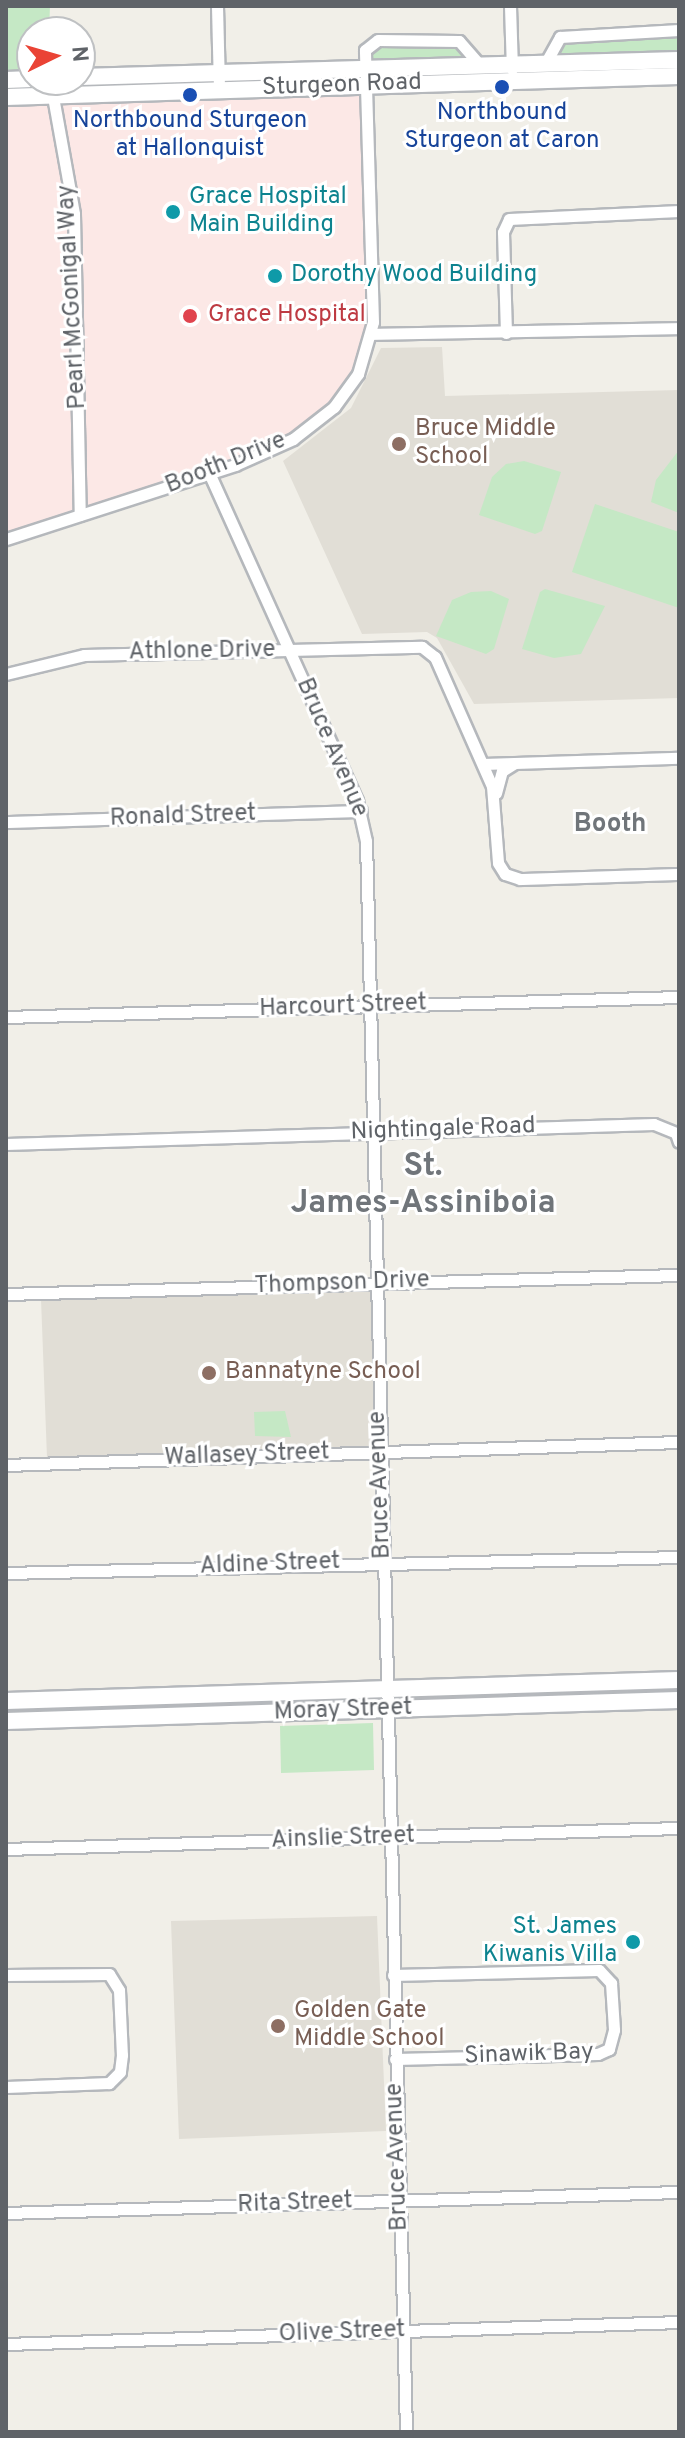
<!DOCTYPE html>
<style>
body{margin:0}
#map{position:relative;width:685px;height:2438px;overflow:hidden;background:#f1efe8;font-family:Overpass,sans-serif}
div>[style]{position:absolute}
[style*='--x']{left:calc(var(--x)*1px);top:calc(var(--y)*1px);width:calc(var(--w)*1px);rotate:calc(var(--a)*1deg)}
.education>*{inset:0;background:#e1ded6}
.medical>*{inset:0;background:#fce8e6}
.green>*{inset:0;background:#c5e8c5}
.roads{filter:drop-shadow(2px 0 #b5b8bc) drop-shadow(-2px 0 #b5b8bc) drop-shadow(0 2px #b5b8bc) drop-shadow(0 -2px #b5b8bc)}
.minor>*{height:11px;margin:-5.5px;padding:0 5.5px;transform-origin:5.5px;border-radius:5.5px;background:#fff}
.secondary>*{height:16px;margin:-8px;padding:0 8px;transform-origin:8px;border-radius:8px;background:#fff}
.dots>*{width:22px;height:22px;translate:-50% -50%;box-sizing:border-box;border:4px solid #fff;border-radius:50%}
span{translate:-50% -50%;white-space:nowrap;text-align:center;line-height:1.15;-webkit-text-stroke:6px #fff;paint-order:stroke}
.street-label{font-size:24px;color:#5f6368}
.transit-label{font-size:24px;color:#164399}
.culture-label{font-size:24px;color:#0d838f}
.left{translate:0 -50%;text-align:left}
.right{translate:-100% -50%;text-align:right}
.health-label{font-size:24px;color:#be3a42}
.education-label{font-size:24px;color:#785e54}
.neighbourhood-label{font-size:26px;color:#70757a;font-weight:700}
.district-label{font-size:32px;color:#70757a;font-weight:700}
.frame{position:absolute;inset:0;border:8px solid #5f6368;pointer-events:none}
.north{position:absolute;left:16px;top:16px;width:80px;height:80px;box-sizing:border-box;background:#fff;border:2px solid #bfc1c3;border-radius:50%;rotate:85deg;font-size:22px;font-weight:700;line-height:32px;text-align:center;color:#5f6368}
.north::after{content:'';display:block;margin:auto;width:28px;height:36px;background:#ea4335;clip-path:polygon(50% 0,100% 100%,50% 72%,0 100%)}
</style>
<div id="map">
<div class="education">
<div style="clip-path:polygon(442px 347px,445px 396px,679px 390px,679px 698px,474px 704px,437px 638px,427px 632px,362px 634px,283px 461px,351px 408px,381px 348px)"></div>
<div style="clip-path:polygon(371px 1291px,376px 1447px,47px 1458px,41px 1299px)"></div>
<div style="clip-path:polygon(377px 1916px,386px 2131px,179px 2139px,171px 1921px)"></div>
</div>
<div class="medical">
<div style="clip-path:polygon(366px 85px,373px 322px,343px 396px,272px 450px,6px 539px,6px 97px)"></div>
</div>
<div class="green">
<div style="clip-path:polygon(6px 6px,50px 6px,49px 32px,32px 32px,32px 77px,6px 77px)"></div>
<div style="clip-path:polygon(679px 30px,679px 76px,219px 89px,219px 73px,364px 69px,368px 45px,459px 41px,480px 65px,544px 64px,560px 37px)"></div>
<div style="clip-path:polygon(679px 450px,679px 513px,651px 502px,656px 480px)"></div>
<div style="clip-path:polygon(524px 461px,561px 472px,542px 531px,535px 534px,479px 515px,492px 477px,506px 464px)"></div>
<div style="clip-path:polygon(595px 504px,679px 532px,679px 608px,572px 572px)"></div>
<div style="clip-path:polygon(545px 589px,605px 606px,581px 654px,554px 658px,522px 649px,540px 592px)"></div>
<div style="clip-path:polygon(491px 591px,509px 599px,494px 649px,486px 654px,436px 636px,452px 600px,471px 592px)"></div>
<div style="clip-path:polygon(285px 1411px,291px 1437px,255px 1436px,254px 1412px)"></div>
<div style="clip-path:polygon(679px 1680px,679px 1700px,386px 1710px,386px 1689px)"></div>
<div style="clip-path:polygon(313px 1698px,313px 1702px,267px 1707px,20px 1715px,58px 1706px)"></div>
<div style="clip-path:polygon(373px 1723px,374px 1770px,281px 1773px,280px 1726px)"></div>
</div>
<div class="roads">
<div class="minor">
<div style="--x:217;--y:6;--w:83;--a:88.6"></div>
<div style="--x:510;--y:6;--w:63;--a:88.2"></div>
<div style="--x:545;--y:64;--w:31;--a:-61"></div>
<div style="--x:560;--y:37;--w:119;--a:-3.4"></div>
<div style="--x:50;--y:80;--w:136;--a:79.8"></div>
<div style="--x:74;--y:214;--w:301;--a:88.9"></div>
<div style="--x:506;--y:333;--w:101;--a:-91.7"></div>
<div style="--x:503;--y:232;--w:14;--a:-65"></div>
<div style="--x:509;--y:219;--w:170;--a:-2.7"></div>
<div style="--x:372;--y:334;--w:307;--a:-1.1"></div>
<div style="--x:210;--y:475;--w:358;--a:65.7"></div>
<div style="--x:357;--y:801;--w:41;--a:77.3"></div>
<div style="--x:366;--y:841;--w:1592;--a:88.56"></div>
<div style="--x:6;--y:539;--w:241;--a:-17.9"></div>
<div style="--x:235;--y:465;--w:64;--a:-24.1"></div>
<div style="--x:293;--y:439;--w:52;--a:-38"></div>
<div style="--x:334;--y:407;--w:41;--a:-54"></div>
<div style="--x:358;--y:374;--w:54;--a:-73.9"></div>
<div style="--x:373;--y:322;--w:272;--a:-91.7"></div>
<div style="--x:365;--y:50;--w:16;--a:-38"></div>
<div style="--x:378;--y:40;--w:81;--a:0.7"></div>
<div style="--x:459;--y:41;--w:32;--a:49"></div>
<div style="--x:6;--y:674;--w:80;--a:-13.7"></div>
<div style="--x:84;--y:655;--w:338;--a:-1.4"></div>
<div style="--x:422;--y:647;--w:16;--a:38"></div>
<div style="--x:435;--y:657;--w:141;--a:66.2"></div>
<div style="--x:492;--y:786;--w:77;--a:85.5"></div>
<div style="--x:498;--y:863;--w:13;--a:58"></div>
<div style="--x:505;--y:874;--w:16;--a:18"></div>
<div style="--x:520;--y:879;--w:159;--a:-1.8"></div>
<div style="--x:483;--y:764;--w:196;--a:-1.8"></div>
<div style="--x:496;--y:793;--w:23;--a:-75"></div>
<div style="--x:502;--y:771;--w:15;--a:-32"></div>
<div style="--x:6;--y:822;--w:355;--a:-1.8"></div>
<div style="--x:6;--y:1017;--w:673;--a:-1.7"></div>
<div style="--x:6;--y:1144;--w:648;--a:-1.77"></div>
<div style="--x:654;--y:1124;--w:24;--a:22"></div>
<div style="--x:676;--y:1133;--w:9;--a:72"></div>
<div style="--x:6;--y:1294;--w:673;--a:-1.62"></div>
<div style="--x:6;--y:1465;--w:673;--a:-1.96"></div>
<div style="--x:6;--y:1573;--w:673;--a:-1.36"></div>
<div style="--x:6;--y:1849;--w:673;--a:-1.79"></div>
<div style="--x:6;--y:1975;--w:103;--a:-0.6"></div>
<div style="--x:109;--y:1974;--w:19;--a:58"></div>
<div style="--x:119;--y:1990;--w:65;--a:87.4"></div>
<div style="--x:122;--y:2055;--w:17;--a:97"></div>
<div style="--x:120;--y:2072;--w:16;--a:135"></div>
<div style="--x:109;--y:2083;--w:103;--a:177.8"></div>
<div style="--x:393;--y:1975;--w:206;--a:-1.4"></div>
<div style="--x:599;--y:1970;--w:18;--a:47"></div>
<div style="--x:611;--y:1983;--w:47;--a:86.3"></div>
<div style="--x:614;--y:2030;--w:20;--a:105"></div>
<div style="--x:609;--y:2049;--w:12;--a:156"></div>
<div style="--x:598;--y:2054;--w:203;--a:178.6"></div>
<div style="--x:6;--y:2213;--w:673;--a:-1.79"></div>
<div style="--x:6;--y:2344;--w:673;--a:-1.87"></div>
</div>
<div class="secondary">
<div style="--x:80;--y:77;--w:599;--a:-1.63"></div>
<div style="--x:6;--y:80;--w:26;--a:-2"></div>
<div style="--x:6;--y:97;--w:673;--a:-1.79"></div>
<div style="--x:6;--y:1701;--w:673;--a:-1.79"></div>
<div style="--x:6;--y:1721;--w:673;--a:-1.79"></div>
</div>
</div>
<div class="dots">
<div style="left:502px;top:87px;background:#1a4fb4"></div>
<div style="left:190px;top:95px;background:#1a4fb4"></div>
<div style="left:173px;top:212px;background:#0f9aa8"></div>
<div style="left:275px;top:276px;background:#0f9aa8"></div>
<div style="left:190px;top:316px;background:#e0444e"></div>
<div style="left:399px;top:444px;background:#8d6e63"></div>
<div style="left:209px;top:1373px;background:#8d6e63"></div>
<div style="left:633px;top:1942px;background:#0f9aa8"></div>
<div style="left:278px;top:2026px;background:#8d6e63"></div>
</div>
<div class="street-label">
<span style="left:342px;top:86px;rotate:-2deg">Sturgeon Road</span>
<span style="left:73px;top:297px;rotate:-93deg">Pearl McGonigal Way</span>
<span style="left:226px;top:464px;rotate:-22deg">Booth Drive</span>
<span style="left:202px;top:652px;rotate:-1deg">Athlone Drive</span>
<span style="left:331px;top:748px;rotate:67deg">Bruce Avenue</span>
<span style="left:183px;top:817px;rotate:-2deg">Ronald Street</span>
<span style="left:343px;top:1007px;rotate:-2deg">Harcourt Street</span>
<span style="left:443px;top:1130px;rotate:-2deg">Nightingale Road</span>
<span style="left:342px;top:1284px;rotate:-2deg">Thompson Drive</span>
<span style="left:247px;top:1456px;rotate:-2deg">Wallasey Street</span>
<span style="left:381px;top:1485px;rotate:-92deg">Bruce Avenue</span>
<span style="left:270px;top:1565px;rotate:-2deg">Aldine Street</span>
<span style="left:343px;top:1711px;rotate:-2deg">Moray Street</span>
<span style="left:343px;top:1839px;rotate:-2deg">Ainslie Street</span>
<span style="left:529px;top:2055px;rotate:-2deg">Sinawik Bay</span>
<span style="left:398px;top:2157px;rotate:-92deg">Bruce Avenue</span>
<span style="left:295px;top:2204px;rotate:-2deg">Rita Street</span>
<span style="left:342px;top:2333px;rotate:-2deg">Olive Street</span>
</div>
<div class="transit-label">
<span style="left:502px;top:128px">Northbound<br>Sturgeon at Caron</span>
<span style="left:190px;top:136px">Northbound Sturgeon<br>at Hallonquist</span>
</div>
<div class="culture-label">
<span class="left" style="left:189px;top:212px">Grace Hospital<br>Main Building</span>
<span class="left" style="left:291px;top:276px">Dorothy Wood Building</span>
<span class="right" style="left:617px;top:1942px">St. James<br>Kiwanis Villa</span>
</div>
<div class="health-label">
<span class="left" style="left:208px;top:316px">Grace Hospital</span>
</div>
<div class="education-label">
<span class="left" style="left:415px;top:444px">Bruce Middle<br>School</span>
<span class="left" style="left:225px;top:1373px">Bannatyne School</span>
<span class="left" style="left:294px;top:2026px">Golden Gate<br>Middle School</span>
</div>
<div class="neighbourhood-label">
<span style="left:610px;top:825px">Booth</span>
</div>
<div class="district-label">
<span style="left:423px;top:1186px">St.<br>James-Assiniboia</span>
</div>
<div class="frame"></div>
<div class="north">N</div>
</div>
